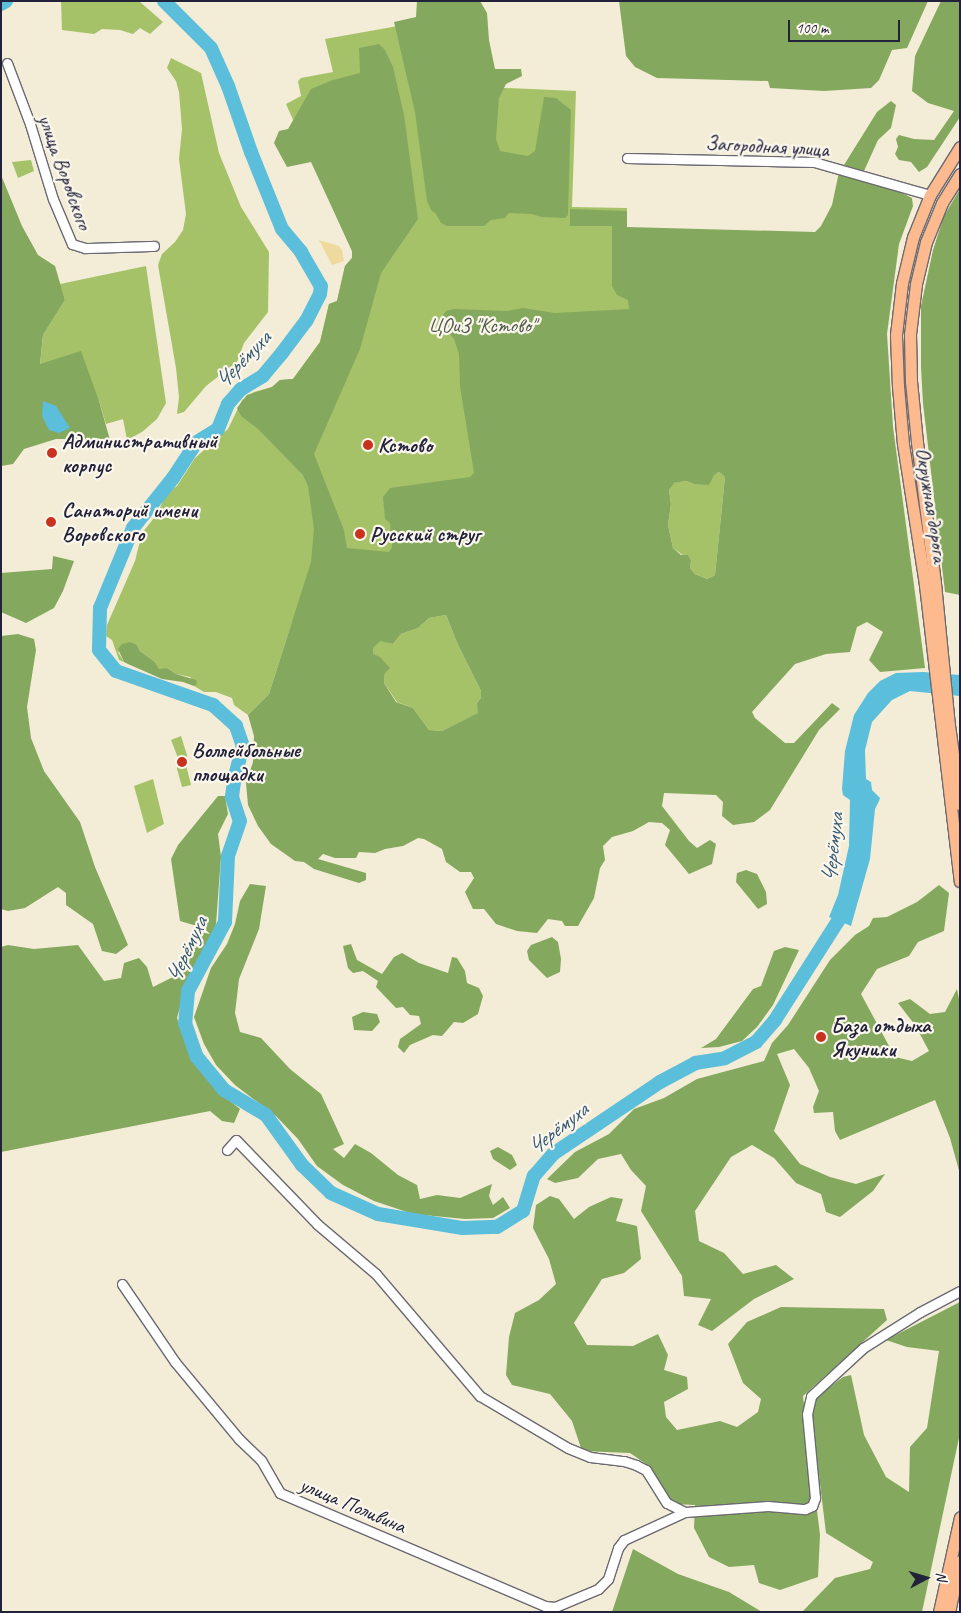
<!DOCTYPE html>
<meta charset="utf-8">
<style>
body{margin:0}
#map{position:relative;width:961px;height:1613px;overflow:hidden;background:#f3ecd6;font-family:Caveat,sans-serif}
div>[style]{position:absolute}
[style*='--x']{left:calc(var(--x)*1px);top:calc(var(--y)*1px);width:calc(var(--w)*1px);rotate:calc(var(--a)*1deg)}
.green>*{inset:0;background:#a6c269}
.forest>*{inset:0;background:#84a85d}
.sand>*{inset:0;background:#eeda9e}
.water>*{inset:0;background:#5bbeda}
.river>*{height:14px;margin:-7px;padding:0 7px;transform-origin:7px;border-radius:7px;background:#5bbeda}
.roads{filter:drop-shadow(1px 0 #6b6971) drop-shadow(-1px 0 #6b6971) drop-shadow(0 1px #6b6971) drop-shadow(0 -1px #6b6971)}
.minor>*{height:9px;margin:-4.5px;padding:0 4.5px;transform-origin:4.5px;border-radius:4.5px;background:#fff}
.major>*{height:11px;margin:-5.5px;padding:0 5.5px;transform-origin:5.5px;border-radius:5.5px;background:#fcba8e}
.dots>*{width:14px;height:14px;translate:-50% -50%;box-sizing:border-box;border:2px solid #fbf7ec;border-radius:50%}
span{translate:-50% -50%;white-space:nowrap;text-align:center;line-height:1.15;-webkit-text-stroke:4.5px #fbf7ec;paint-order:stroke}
.street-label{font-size:21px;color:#22223b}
.park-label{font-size:21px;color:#505a4b}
.poi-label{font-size:21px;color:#22223b;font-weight:700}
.left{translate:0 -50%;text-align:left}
.water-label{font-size:22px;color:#365973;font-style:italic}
.frame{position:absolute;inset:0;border:2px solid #22223b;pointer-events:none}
.north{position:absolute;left:901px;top:1553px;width:50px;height:50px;-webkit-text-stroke:4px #fbf7ec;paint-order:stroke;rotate:84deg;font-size:14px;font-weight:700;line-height:20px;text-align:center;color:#22223b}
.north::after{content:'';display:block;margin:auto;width:18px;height:22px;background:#22223b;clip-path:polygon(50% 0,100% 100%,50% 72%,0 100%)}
.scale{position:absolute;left:788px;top:20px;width:112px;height:22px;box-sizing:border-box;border:2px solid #22223b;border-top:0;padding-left:6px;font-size:15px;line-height:18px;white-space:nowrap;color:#22223b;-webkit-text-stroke:4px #fbf7ec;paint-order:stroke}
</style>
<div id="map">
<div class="green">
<div style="clip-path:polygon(61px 1px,139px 1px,163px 22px,150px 34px,140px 28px,133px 34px,120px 30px,102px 29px,94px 34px,62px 30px)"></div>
<div style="clip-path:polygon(398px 26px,412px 84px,576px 91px,572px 207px,627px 208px,627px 230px,648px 331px,601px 410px,292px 622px,269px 694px,248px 715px,234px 705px,232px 698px,216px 692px,204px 692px,194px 686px,196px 684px,190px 677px,176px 674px,167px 668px,159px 670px,155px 662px,140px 651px,137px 645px,118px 652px,124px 662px,119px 660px,112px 640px,106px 636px,107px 625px,135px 561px,142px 533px,158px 513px,166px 493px,177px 486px,195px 458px,228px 429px,242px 400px,254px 392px,272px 387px,280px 380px,293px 379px,320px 342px,329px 304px,337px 301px,345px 266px,352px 258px,352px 251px,286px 104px,301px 96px,298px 81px,301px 78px,333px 72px,325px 39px)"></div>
<div style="clip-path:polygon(171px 58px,201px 73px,219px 153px,241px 207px,269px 252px,268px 312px,244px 343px,237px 362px,206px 386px,184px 412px,177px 414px,179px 397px,176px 368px,158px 265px,162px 254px,175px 242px,183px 230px,186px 214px,179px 159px,182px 129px,179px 92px,176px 81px,167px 68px)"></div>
<div style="clip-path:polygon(31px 160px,34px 171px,18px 178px,12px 162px)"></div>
<div style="clip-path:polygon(146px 266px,166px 403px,157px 419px,142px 432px,127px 440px,123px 419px,106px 424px,99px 401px,40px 365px,43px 335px,65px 300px,60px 284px)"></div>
<div style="clip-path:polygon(719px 472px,725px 477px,715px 575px,707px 579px,695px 574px,690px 568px,691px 561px,673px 548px,668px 525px,671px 504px,669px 490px,673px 483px,686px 481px,694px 484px)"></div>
<div style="clip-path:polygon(446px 615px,458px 645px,481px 691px,481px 698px,477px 703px,479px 713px,442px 731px,429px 730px,413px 708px,397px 702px,384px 683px,385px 673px,373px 654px,373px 648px,380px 640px,393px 644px,401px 634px,418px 628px,429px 618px)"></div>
<div style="clip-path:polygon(181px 736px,187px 755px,186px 765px,191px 785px,182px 787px,177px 769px,178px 758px,171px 740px)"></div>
<div style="clip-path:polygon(153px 779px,164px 824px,147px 833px,134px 786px)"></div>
</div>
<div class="forest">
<div style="clip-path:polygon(417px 1px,480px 1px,487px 13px,489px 40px,495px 69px,521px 69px,522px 76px,506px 84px,499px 98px,496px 139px,500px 151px,528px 156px,535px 151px,544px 97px,556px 98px,571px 110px,568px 215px,565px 218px,541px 217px,532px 214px,509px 213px,505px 218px,491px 220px,484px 226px,447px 226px,441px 223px,436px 214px,431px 210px,427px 201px,415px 112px,394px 22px,416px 17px)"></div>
<div style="clip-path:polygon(619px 1px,928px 1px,907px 48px,892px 50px,879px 80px,871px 88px,824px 91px,770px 88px,768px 81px,657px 78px,635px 67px,626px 56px)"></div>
<div style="clip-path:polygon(941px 1px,960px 1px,960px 117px,927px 167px,919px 172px,911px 162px,899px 160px,895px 154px,898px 147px,896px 139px,899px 135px,914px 139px,934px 140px,954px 111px,928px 103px,912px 91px,915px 56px)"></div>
<div style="clip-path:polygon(evenodd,379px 44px,385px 50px,393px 67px,404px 115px,418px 219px,381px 273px,360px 349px,314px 454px,344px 530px,347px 548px,389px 552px,392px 547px,390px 523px,385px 519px,383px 497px,390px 488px,470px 477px,474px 473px,460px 386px,459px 354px,454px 339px,445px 328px,443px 315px,446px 311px,454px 309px,507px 311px,523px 308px,555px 313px,629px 309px,628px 300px,617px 295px,612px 286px,612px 226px,570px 226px,570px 209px,627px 211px,627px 227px,815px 232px,821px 226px,832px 205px,839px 172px,900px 192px,912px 198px,913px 206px,899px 244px,887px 334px,893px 427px,925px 668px,880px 672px,869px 660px,883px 632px,867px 622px,857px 627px,850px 652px,826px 654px,795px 664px,752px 712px,755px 718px,785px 743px,794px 743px,832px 703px,840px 709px,819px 730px,770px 810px,754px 822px,733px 825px,722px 816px,723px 802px,716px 795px,664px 793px,662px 806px,689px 841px,697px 848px,710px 840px,716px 844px,712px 864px,689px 874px,665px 845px,670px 830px,662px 823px,649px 822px,633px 831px,612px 837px,603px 846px,605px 860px,600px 868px,594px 898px,578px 926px,565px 926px,562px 921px,548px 919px,537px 933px,517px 931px,496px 924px,484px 909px,473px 909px,465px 892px,474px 878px,471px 872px,460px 872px,446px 862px,442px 849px,424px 839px,418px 838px,403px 846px,385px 849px,375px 853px,359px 852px,356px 858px,335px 858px,323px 854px,318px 859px,366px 873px,366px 880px,359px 883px,314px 869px,304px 862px,295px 861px,271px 844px,258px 826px,248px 805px,246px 783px,253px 762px,254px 736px,248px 715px,269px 694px,311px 562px,314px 529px,308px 486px,303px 475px,257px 428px,241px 416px,237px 408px,247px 395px,272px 387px,280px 380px,293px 379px,320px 342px,329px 304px,337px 301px,345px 266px,352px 258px,352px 251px,311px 162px,287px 167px,274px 143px,279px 131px,288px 129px,311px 89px,333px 80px,360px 73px,359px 48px,379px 44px,719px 472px,725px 477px,715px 575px,707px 579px,695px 574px,690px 568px,691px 561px,688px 555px,681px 555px,673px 548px,668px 525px,671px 504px,669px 490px,674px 483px,686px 481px,694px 484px,709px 485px,714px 475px,719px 472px,379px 44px,446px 615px,458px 645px,481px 691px,481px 698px,477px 703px,478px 713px,442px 731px,429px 730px,413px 708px,396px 702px,384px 683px,385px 673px,390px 668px,380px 657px,373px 654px,373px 648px,380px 641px,393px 644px,401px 634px,418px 628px,429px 618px,446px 615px)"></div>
<div style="clip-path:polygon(891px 101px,896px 105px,891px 128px,878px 140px,864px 171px,844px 165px,877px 112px)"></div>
<div style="clip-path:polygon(1px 175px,22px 226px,38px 255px,55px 266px,65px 300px,43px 335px,40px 364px,81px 351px,99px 401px,112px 447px,89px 450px,70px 439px,56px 439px,24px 449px,13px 464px,1px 466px)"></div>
<div style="clip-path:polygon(960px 189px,960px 595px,945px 592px,923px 403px,921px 367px,921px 306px,933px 250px,944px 216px)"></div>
<div style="clip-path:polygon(53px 556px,74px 561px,63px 591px,54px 608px,26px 623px,1px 612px,1px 573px,52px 569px)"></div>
<div style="clip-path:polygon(18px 634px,34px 639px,36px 650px,27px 707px,31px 738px,44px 771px,80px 822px,95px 867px,128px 945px,116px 954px,102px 951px,93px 924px,66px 905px,66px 893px,58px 887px,25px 908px,8px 911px,1px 909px,1px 636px)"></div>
<div style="clip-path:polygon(130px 642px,137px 645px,140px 651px,155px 662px,159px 669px,167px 668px,176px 674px,196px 680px,197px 684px,194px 686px,183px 682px,162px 679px,128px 664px,124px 662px,118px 649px,122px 644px)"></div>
<div style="clip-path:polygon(218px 796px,225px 796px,228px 814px,218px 834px,221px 857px,216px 924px,212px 939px,186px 985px,177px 1018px,185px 1041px,208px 1077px,225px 1097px,240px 1109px,234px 1123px,222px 1121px,210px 1111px,1px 1152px,1px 947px,8px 945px,34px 949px,78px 945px,104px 981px,121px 978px,124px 963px,139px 958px,147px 967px,153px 987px,173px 977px,201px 939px,197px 926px,180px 921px,171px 859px,178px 845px)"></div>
<div style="clip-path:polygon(746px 870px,757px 874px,766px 892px,767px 904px,758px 909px,736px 882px,737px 873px)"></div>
<div style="clip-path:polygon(250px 884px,266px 886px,259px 929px,239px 979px,235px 1013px,240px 1032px,261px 1038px,290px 1069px,321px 1094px,344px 1144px,333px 1149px,344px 1158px,355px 1144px,371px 1153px,398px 1175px,417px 1185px,420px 1199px,437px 1195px,460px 1198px,492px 1184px,489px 1196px,493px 1205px,503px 1197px,510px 1208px,493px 1218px,465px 1219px,413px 1214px,374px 1201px,343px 1185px,317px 1166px,298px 1139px,276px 1116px,235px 1085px,216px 1065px,204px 1044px,194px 1017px,211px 968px,227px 944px,235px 924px,240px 901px)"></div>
<div style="clip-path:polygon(939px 885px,949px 893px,944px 931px,918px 942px,909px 956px,877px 969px,861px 994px,895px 1057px,912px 1061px,929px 1051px,915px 1025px,898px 1003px,910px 999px,930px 1014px,945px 1012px,957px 989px,960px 1004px,960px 1174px,950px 1138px,935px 1100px,840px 1140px,835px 1131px,833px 1112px,814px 1113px,813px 1107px,819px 1091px,809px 1068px,794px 1049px,777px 1054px,790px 1085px,774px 1131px,800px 1164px,830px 1177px,856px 1184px,885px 1174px,873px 1191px,840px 1217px,826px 1212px,821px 1194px,796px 1183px,774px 1158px,752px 1145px,731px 1157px,695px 1211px,699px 1241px,724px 1253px,743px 1274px,776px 1265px,794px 1279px,754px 1299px,712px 1331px,698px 1325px,711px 1299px,684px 1296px,682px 1276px,641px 1211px,646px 1186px,631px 1170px,621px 1154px,598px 1159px,578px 1178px,555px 1183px,547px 1179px,575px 1152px,609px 1134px,634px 1109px,664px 1098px,697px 1079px,764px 1061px,772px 1043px,788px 1025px,830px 960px,855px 935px,869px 926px,873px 918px,887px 917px,917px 902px)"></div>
<div style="clip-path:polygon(552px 937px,558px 942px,561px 959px,560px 972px,547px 978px,529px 960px,527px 951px,531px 945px)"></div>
<div style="clip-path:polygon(351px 944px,357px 960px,382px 974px,394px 957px,402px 953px,419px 963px,448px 973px,452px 957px,457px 958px,465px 971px,467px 983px,479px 988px,483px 996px,478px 1014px,463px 1023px,454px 1022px,442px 1036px,433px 1035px,410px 1045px,404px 1053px,398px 1047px,400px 1039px,421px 1024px,419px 1016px,410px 1015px,403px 1007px,396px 1008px,376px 987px,378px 981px,363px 971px,353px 973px,348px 968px,343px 946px)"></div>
<div style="clip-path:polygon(785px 947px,799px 950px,773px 1005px,757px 1027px,742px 1041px,719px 1047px,701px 1048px,716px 1039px,753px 989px,761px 986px,774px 951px)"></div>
<div style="clip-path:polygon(363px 1012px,377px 1014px,380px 1022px,372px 1031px,354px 1030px,352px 1017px)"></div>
<div style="clip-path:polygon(498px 1147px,512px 1155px,517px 1165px,510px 1170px,493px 1159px,490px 1151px)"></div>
<div style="clip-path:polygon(550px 1196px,559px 1199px,574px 1219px,589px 1207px,611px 1197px,623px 1199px,616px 1221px,637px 1226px,641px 1259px,624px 1273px,602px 1279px,574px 1323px,587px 1345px,633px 1346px,658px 1334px,668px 1355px,664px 1370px,687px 1377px,688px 1389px,664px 1402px,666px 1417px,677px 1430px,720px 1421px,737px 1427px,758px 1412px,761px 1399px,743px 1383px,728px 1344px,747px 1322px,781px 1307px,884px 1309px,887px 1320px,803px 1396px,820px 1535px,818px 1577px,780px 1590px,759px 1583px,754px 1565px,729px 1567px,709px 1557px,694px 1528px,695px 1505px,673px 1504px,649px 1466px,630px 1453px,582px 1451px,572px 1421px,550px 1394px,512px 1385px,506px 1375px,509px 1337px,515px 1313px,539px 1300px,556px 1284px,549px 1259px,533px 1228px,536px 1205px)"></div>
<div style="clip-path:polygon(960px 1302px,960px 1433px,922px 1612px,802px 1612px,835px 1578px,870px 1569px,873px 1562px,826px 1533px,810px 1402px,843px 1377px,851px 1375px,864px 1435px,886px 1477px,909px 1492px,910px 1447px,927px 1428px,939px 1351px,907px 1347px,886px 1340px)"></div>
<div style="clip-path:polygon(633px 1549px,678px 1574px,729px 1592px,762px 1612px,612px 1612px)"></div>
</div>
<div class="sand">
<div style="clip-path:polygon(319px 240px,339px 246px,342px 250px,344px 261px,332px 265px)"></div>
</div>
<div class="water">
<div style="clip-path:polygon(43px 401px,56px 406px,70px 428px,59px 433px,49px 430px,42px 416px)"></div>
<div style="clip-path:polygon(923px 672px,960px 675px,960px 696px,910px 691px,892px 700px,872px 722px,865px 750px,866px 779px,871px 782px,872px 790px,880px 798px,879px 801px,875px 809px,870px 859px,851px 926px,829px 917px,838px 895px,849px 846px,850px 800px,843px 795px,842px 789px,845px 751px,854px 715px,868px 693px,880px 681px,896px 673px)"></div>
</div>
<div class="river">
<div style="--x:164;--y:1;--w:66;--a:45"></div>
<div style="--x:211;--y:48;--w:42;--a:65.9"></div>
<div style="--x:228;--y:86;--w:70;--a:70.8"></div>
<div style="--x:251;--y:152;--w:83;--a:68.1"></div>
<div style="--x:282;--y:229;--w:30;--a:50"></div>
<div style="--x:301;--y:252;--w:39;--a:60"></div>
<div style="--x:321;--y:286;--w:8;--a:97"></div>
<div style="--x:320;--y:294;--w:30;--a:117"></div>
<div style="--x:306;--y:321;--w:40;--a:127"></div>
<div style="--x:282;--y:353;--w:30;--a:130"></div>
<div style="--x:263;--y:376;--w:26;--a:149"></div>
<div style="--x:241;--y:389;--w:20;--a:131"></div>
<div style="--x:228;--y:404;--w:27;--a:112"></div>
<div style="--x:218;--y:429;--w:26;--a:148"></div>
<div style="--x:196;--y:443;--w:42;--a:123.3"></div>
<div style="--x:173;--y:478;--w:64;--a:128.7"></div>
<div style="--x:133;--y:528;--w:87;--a:112.4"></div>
<div style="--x:100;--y:608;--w:42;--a:91.4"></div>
<div style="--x:99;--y:650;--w:27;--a:51"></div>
<div style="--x:116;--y:671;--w:103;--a:19.3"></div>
<div style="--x:213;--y:705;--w:31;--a:42"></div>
<div style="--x:236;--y:726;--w:21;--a:71"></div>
<div style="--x:243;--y:746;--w:30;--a:105"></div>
<div style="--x:235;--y:775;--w:22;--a:98"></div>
<div style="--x:232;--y:797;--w:25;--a:72"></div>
<div style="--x:240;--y:821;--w:37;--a:109"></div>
<div style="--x:228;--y:856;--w:66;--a:92.6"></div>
<div style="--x:225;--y:922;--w:78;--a:118.2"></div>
<div style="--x:188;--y:991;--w:32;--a:95"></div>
<div style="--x:185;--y:1023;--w:36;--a:71"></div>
<div style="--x:197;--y:1057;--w:43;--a:50.7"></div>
<div style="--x:224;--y:1090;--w:49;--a:30.8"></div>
<div style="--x:266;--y:1115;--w:62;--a:54.2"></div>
<div style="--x:302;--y:1165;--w:40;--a:44"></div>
<div style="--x:331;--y:1193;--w:51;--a:24.1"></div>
<div style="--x:378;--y:1214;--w:86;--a:9.4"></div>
<div style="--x:463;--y:1228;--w:34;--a:-2"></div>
<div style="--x:497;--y:1227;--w:31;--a:-32"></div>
<div style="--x:523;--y:1211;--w:37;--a:-73"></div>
<div style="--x:534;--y:1176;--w:29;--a:-49"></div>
<div style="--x:553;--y:1154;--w:129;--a:-33.9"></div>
<div style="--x:660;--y:1082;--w:40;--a:-28"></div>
<div style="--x:695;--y:1063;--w:30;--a:-9"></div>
<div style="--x:725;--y:1058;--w:35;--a:-27"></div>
<div style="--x:756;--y:1042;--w:29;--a:-49"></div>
<div style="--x:775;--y:1020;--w:117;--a:-57.5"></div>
<div style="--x:838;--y:921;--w:17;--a:-66"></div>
<div style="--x:1;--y:4;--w:6;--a:-31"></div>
</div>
<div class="roads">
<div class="minor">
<div style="--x:7;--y:63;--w:65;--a:69.3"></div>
<div style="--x:30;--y:124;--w:78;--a:73"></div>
<div style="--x:53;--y:199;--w:49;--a:67.1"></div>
<div style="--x:72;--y:244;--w:14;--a:17"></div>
<div style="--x:85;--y:248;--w:69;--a:-1.7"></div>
<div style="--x:627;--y:158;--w:187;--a:1.2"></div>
<div style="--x:814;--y:162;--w:121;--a:15.9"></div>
<div style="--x:227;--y:1150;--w:13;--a:-48"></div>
<div style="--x:236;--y:1140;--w:117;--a:46"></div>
<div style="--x:317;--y:1224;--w:77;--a:40.3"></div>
<div style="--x:376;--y:1274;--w:160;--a:49.6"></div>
<div style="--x:480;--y:1396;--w:102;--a:30.6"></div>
<div style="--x:568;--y:1448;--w:24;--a:22"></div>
<div style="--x:590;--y:1457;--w:34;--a:7"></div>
<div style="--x:624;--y:1461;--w:13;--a:18"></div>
<div style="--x:636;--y:1465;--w:11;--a:27"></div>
<div style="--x:646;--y:1470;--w:39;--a:58"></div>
<div style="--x:667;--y:1503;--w:20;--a:27"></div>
<div style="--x:122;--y:1284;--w:94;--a:55.8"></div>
<div style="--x:175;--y:1362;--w:100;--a:50.3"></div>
<div style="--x:239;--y:1439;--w:30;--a:44"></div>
<div style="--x:261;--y:1460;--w:38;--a:60"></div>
<div style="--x:280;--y:1493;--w:288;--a:23.1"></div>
<div style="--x:545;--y:1606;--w:10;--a:6"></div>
<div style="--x:555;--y:1607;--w:47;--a:-22.7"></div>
<div style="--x:598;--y:1589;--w:14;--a:-45"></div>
<div style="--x:608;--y:1579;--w:33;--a:-72"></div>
<div style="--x:618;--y:1548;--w:10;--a:-53"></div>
<div style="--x:624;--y:1540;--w:67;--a:-24.7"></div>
<div style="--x:685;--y:1512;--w:83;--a:-4.1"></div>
<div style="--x:768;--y:1506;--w:37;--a:5"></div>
<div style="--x:805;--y:1509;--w:8;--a:-23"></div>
<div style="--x:812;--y:1506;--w:9;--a:-69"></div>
<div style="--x:815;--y:1498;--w:84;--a:-95.4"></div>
<div style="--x:807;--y:1414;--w:18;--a:-77"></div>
<div style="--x:811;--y:1396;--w:71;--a:-42.7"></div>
<div style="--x:863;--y:1348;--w:67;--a:-32.3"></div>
<div style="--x:920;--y:1312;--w:45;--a:-27.7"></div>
</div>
<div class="major">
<div style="--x:960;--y:147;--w:57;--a:122"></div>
<div style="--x:930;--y:195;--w:45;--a:112"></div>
<div style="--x:913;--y:237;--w:47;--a:103.4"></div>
<div style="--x:902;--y:283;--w:52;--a:96.6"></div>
<div style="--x:896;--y:335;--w:51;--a:87.8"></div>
<div style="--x:898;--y:386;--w:58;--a:85.1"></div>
<div style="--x:903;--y:444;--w:143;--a:81.1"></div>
<div style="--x:925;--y:585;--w:298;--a:83.3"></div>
<div style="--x:960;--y:174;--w:34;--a:122"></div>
<div style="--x:942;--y:203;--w:42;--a:112.3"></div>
<div style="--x:926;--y:242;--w:43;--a:103.4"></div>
<div style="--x:916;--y:284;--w:50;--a:96.8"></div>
<div style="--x:910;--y:334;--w:47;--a:88.8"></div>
<div style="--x:911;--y:381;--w:61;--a:84.4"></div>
<div style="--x:917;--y:442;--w:142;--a:82.7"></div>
<div style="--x:935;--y:583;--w:143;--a:84.4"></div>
<div style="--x:949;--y:725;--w:80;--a:82.1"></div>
<div style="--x:939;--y:1612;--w:97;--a:-77.5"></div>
<div style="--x:949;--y:1612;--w:52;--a:-77.8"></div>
</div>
</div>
<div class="dots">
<div style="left:368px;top:445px;background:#c8321e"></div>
<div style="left:52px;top:453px;background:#c8321e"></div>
<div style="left:51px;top:522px;background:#c8321e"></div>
<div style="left:360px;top:534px;background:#c8321e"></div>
<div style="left:182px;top:762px;background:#c8321e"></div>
<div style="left:821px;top:1037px;background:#c8321e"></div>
</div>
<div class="street-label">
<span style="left:767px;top:146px;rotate:3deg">Загородная улица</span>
<span style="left:65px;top:172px;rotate:70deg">улица Воровского</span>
<span style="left:932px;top:505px;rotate:81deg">Окружная дорога</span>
<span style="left:353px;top:1505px;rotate:23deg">улица Поливина</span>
</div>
<div class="park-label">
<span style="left:482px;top:325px">ЦОиЗ "Кстово"</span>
</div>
<div class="poi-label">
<span class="left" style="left:62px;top:453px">Административный<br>корпус</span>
<span class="left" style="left:378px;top:445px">Кстово</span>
<span class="left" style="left:62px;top:522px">Санаторий имени<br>Воровского</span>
<span class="left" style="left:370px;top:534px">Русский струг</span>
<span class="left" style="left:192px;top:762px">Воллейбольные<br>площадки</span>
<span class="left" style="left:831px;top:1037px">База отдыха<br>Якуники</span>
</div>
<div class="water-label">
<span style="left:243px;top:360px;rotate:-46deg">Черёмуха</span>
<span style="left:833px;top:848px;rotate:-84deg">Черёмуха</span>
<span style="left:187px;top:950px;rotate:-65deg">Черёмуха</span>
<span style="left:558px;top:1129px;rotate:-38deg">Черёмуха</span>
</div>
<div class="frame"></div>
<div class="north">N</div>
<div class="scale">100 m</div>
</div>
